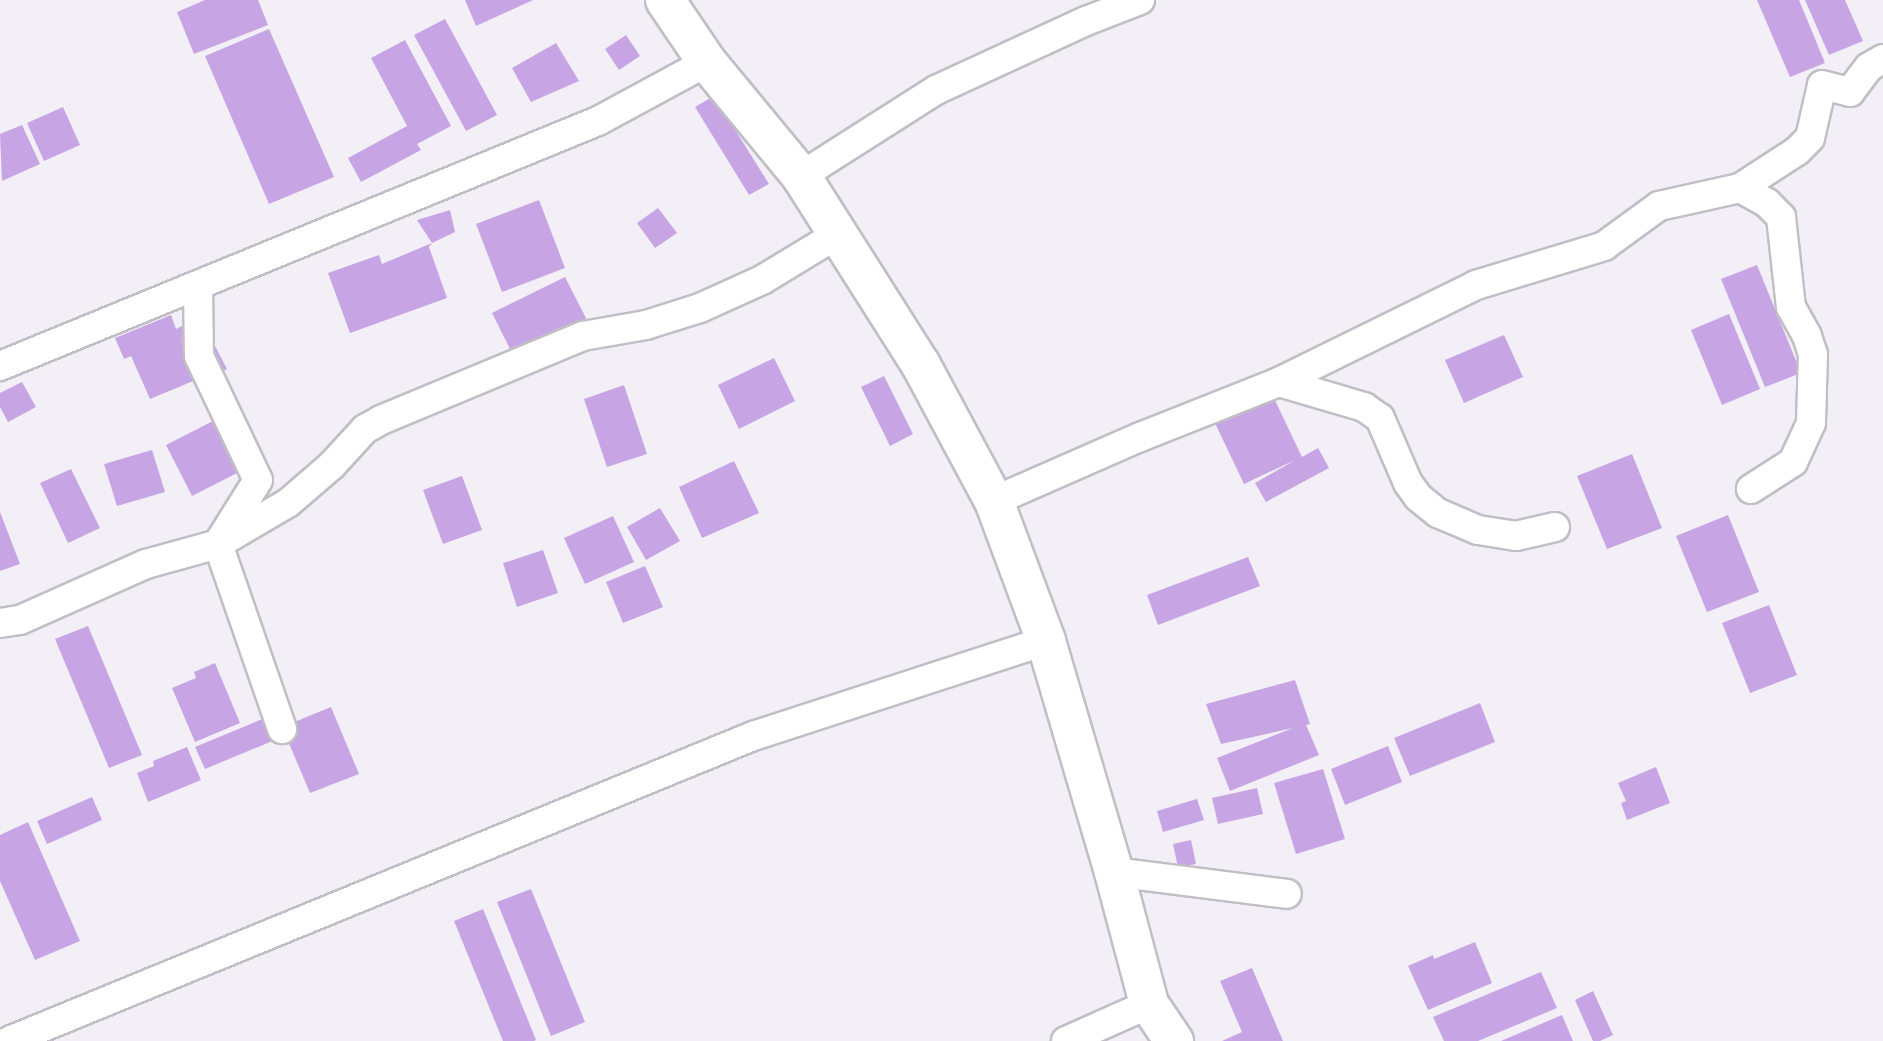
<!DOCTYPE html>
<style>
body{margin:0}
#map{position:relative;width:1883px;height:1041px;overflow:hidden;background:#f3eff6;font-family:Raleway,sans-serif}
div>[style]{position:absolute}
[style*='--x']{left:calc(var(--x)*1px);top:calc(var(--y)*1px);width:calc(var(--w)*1px);rotate:calc(var(--a)*1deg)}
.building>*{inset:0;background:#c7a5e5}
.roads{filter:drop-shadow(2px 0 #c2bec5) drop-shadow(-2px 0 #c2bec5) drop-shadow(0 2px #c2bec5) drop-shadow(0 -2px #c2bec5)}
.street>*{height:28px;margin:-14px;padding:0 14px;transform-origin:14px;border-radius:14px;background:#fff}
.secondary>*{height:38px;margin:-19px;padding:0 19px;transform-origin:19px;border-radius:19px;background:#fff}
span{translate:-50% -50%;white-space:nowrap;text-align:center;line-height:1.15;-webkit-text-stroke:5px #fefefe;paint-order:stroke}
</style>
<div id="map">
<div class="building">
<div style="clip-path:polygon(205px 0,258px 0,268px 25px,194px 54px,177px 12px)"></div>
<div style="clip-path:polygon(465px 0,533px 0,476px 26px)"></div>
<div style="clip-path:polygon(1757px 0,1799px 0,1825px 63px,1790px 77px)"></div>
<div style="clip-path:polygon(1805px 0,1845px 0,1863px 41px,1829px 55px)"></div>
<div style="clip-path:polygon(445px 19px,497px 115px,466px 131px,414px 35px)"></div>
<div style="clip-path:polygon(269px 29px,334px 177px,269px 204px,205px 56px)"></div>
<div style="clip-path:polygon(626px 35px,640px 56px,619px 70px,605px 49px)"></div>
<div style="clip-path:polygon(405px 40px,451px 126px,417px 144px,421px 150px,361px 182px,348px 158px,407px 126px,371px 58px)"></div>
<div style="clip-path:polygon(556px 43px,579px 81px,531px 102px,512px 68px)"></div>
<div style="clip-path:polygon(714px 96px,769px 184px,749px 195px,695px 107px)"></div>
<div style="clip-path:polygon(63px 107px,80px 145px,44px 161px,27px 123px)"></div>
<div style="clip-path:polygon(22px 125px,40px 164px,2px 181px,0 134px)"></div>
<div style="clip-path:polygon(539px 200px,565px 268px,502px 292px,476px 224px)"></div>
<div style="clip-path:polygon(658px 208px,677px 233px,655px 248px,637px 223px)"></div>
<div style="clip-path:polygon(450px 210px,455px 232px,432px 243px,417px 220px)"></div>
<div style="clip-path:polygon(432px 243px,429px 247px,447px 298px,350px 333px,328px 273px,379px 255px,382px 264px)"></div>
<div style="clip-path:polygon(1757px 265px,1801px 373px,1765px 387px,1721px 279px)"></div>
<div style="clip-path:polygon(565px 277px,588px 322px,515px 359px,492px 313px)"></div>
<div style="clip-path:polygon(1729px 314px,1760px 389px,1722px 405px,1691px 330px)"></div>
<div style="clip-path:polygon(171px 315px,176px 329px,200px 317px,227px 369px,204px 381px,180px 336px,198px 379px,150px 399px,131px 356px,124px 359px,115px 338px)"></div>
<div style="clip-path:polygon(1504px 335px,1523px 377px,1464px 403px,1445px 360px)"></div>
<div style="clip-path:polygon(774px 358px,795px 401px,739px 429px,718px 385px)"></div>
<div style="clip-path:polygon(884px 376px,913px 434px,890px 446px,861px 387px)"></div>
<div style="clip-path:polygon(22px 382px,36px 407px,8px 422px,0 407px,0 393px)"></div>
<div style="clip-path:polygon(624px 385px,647px 454px,607px 467px,584px 399px)"></div>
<div style="clip-path:polygon(1272px 394px,1302px 457px,1318px 448px,1329px 468px,1266px 502px,1255px 483px,1295px 460px,1244px 484px,1214px 421px)"></div>
<div style="clip-path:polygon(215px 420px,241px 471px,192px 496px,166px 445px)"></div>
<div style="clip-path:polygon(152px 450px,165px 492px,117px 506px,104px 464px)"></div>
<div style="clip-path:polygon(1632px 454px,1662px 528px,1607px 549px,1577px 476px)"></div>
<div style="clip-path:polygon(734px 461px,759px 513px,702px 538px,679px 487px)"></div>
<div style="clip-path:polygon(71px 469px,100px 528px,68px 543px,40px 483px)"></div>
<div style="clip-path:polygon(462px 476px,482px 530px,443px 544px,423px 490px)"></div>
<div style="clip-path:polygon(660px 508px,680px 541px,646px 560px,627px 527px)"></div>
<div style="clip-path:polygon(0 512px,20px 564px,0 571px)"></div>
<div style="clip-path:polygon(1728px 515px,1759px 592px,1707px 612px,1676px 536px)"></div>
<div style="clip-path:polygon(613px 516px,634px 562px,585px 584px,564px 538px)"></div>
<div style="clip-path:polygon(543px 550px,558px 593px,517px 607px,503px 563px)"></div>
<div style="clip-path:polygon(1248px 557px,1260px 586px,1158px 625px,1147px 595px)"></div>
<div style="clip-path:polygon(645px 566px,663px 607px,623px 623px,606px 582px)"></div>
<div style="clip-path:polygon(1769px 605px,1797px 675px,1750px 693px,1722px 623px)"></div>
<div style="clip-path:polygon(88px 626px,142px 755px,109px 768px,55px 639px)"></div>
<div style="clip-path:polygon(215px 663px,240px 723px,195px 742px,172px 688px,196px 678px,194px 672px)"></div>
<div style="clip-path:polygon(1295px 680px,1310px 724px,1306px 725px,1319px 755px,1230px 791px,1217px 758px,1293px 728px,1221px 744px,1206px 704px)"></div>
<div style="clip-path:polygon(1480px 703px,1495px 742px,1410px 776px,1394px 738px)"></div>
<div style="clip-path:polygon(331px 707px,359px 774px,310px 793px,282px 727px)"></div>
<div style="clip-path:polygon(272px 715px,282px 737px,205px 769px,195px 747px)"></div>
<div style="clip-path:polygon(1388px 746px,1402px 782px,1345px 805px,1331px 769px)"></div>
<div style="clip-path:polygon(187px 747px,201px 780px,148px 802px,137px 773px,154px 766px,153px 761px)"></div>
<div style="clip-path:polygon(1656px 767px,1670px 803px,1627px 820px,1621px 803px,1626px 801px,1618px 783px)"></div>
<div style="clip-path:polygon(1323px 769px,1345px 839px,1296px 854px,1274px 783px)"></div>
<div style="clip-path:polygon(1257px 788px,1263px 814px,1218px 824px,1212px 798px)"></div>
<div style="clip-path:polygon(92px 797px,102px 820px,47px 844px,37px 821px)"></div>
<div style="clip-path:polygon(1197px 799px,1204px 820px,1163px 832px,1157px 811px)"></div>
<div style="clip-path:polygon(28px 822px,80px 941px,35px 960px,0 881px,0 835px)"></div>
<div style="clip-path:polygon(1191px 840px,1196px 864px,1178px 867px,1173px 844px)"></div>
<div style="clip-path:polygon(531px 889px,585px 1022px,551px 1036px,497px 902px)"></div>
<div style="clip-path:polygon(483px 909px,536px 1040px,534px 1041px,503px 1041px,454px 921px)"></div>
<div style="clip-path:polygon(1475px 942px,1492px 983px,1428px 1010px,1408px 966px,1433px 955px,1434px 959px)"></div>
<div style="clip-path:polygon(1252px 968px,1283px 1041px,1222px 1041px,1242px 1032px,1220px 981px)"></div>
<div style="clip-path:polygon(1541px 972px,1557px 1008px,1478px 1041px,1444px 1041px,1433px 1017px)"></div>
<div style="clip-path:polygon(1593px 991px,1613px 1035px,1600px 1041px,1593px 1041px,1575px 1000px)"></div>
<div style="clip-path:polygon(1562px 1015px,1573px 1041px,1501px 1041px)"></div>
</div>
<div class="roads">
<div class="street">
<div style="--x:801;--y:176;--w:160;--a:-32.5"></div>
<div style="--x:936;--y:90;--w:165;--a:-24.7"></div>
<div style="--x:1086;--y:21;--w:58;--a:-21.3"></div>
<div style="--x:1740;--y:188;--w:31;--a:29"></div>
<div style="--x:1767;--y:203;--w:20;--a:45"></div>
<div style="--x:1781;--y:217;--w:91;--a:83.7"></div>
<div style="--x:1791;--y:307;--w:33;--a:61"></div>
<div style="--x:1807;--y:336;--w:19;--a:72"></div>
<div style="--x:1813;--y:354;--w:69;--a:91.7"></div>
<div style="--x:1811;--y:423;--w:43;--a:114.8"></div>
<div style="--x:1793;--y:462;--w:50;--a:147.3"></div>
<div style="--x:198;--y:287;--w:69;--a:89.2"></div>
<div style="--x:199;--y:356;--w:137;--a:64.6"></div>
<div style="--x:258;--y:480;--w:70;--a:122.1"></div>
<div style="--x:0;--y:366;--w:646;--a:-22.28"></div>
<div style="--x:598;--y:121;--w:124;--a:-28.4"></div>
<div style="--x:1279;--y:382;--w:89;--a:16.4"></div>
<div style="--x:1364;--y:407;--w:19;--a:35"></div>
<div style="--x:1380;--y:418;--w:71;--a:66.7"></div>
<div style="--x:1408;--y:483;--w:17;--a:54"></div>
<div style="--x:1418;--y:497;--w:26;--a:39"></div>
<div style="--x:1438;--y:513;--w:43;--a:23"></div>
<div style="--x:1478;--y:530;--w:38;--a:9"></div>
<div style="--x:1516;--y:536;--w:40;--a:-13"></div>
<div style="--x:994;--y:501;--w:159;--a:-23.7"></div>
<div style="--x:1140;--y:437;--w:149;--a:-21.6"></div>
<div style="--x:1279;--y:382;--w:220;--a:-26.2"></div>
<div style="--x:1476;--y:285;--w:134;--a:-16.9"></div>
<div style="--x:1604;--y:246;--w:68;--a:-36"></div>
<div style="--x:1659;--y:206;--w:83;--a:-12.5"></div>
<div style="--x:1740;--y:188;--w:68;--a:-33"></div>
<div style="--x:1797;--y:151;--w:18;--a:-45"></div>
<div style="--x:1810;--y:138;--w:54;--a:-77.2"></div>
<div style="--x:1822;--y:85;--w:29;--a:14"></div>
<div style="--x:1850;--y:92;--w:31;--a:-53"></div>
<div style="--x:1869;--y:67;--w:16;--a:-30"></div>
<div style="--x:218;--y:544;--w:196;--a:70.9"></div>
<div style="--x:0;--y:623;--w:20;--a:-9"></div>
<div style="--x:20;--y:620;--w:138;--a:-24"></div>
<div style="--x:146;--y:564;--w:75;--a:-15.5"></div>
<div style="--x:218;--y:544;--w:81;--a:-30.4"></div>
<div style="--x:288;--y:503;--w:58;--a:-40.8"></div>
<div style="--x:332;--y:465;--w:49;--a:-47.5"></div>
<div style="--x:365;--y:429;--w:18;--a:-29"></div>
<div style="--x:381;--y:420;--w:219;--a:-22.6"></div>
<div style="--x:583;--y:336;--w:64;--a:-9.9"></div>
<div style="--x:646;--y:325;--w:57;--a:-17.5"></div>
<div style="--x:700;--y:308;--w:68;--a:-24.3"></div>
<div style="--x:762;--y:280;--w:89;--a:-31.2"></div>
<div style="--x:1114;--y:872;--w:174;--a:7.2"></div>
<div style="--x:9;--y:1041;--w:804;--a:-22.29"></div>
<div style="--x:753;--y:736;--w:308;--a:-18"></div>
<div style="--x:1066;--y:1041;--w:91;--a:-24"></div>
</div>
<div class="secondary">
<div style="--x:665;--y:0;--w:75;--a:55.9"></div>
<div style="--x:707;--y:62;--w:148;--a:50.5"></div>
<div style="--x:801;--y:176;--w:224;--a:57.6"></div>
<div style="--x:921;--y:365;--w:154;--a:61.8"></div>
<div style="--x:994;--y:501;--w:149;--a:69.6"></div>
<div style="--x:1046;--y:641;--w:241;--a:73.6"></div>
<div style="--x:1114;--y:872;--w:137;--a:75.1"></div>
<div style="--x:1149;--y:1004;--w:45;--a:56"></div>
</div>
</div>
</div>
